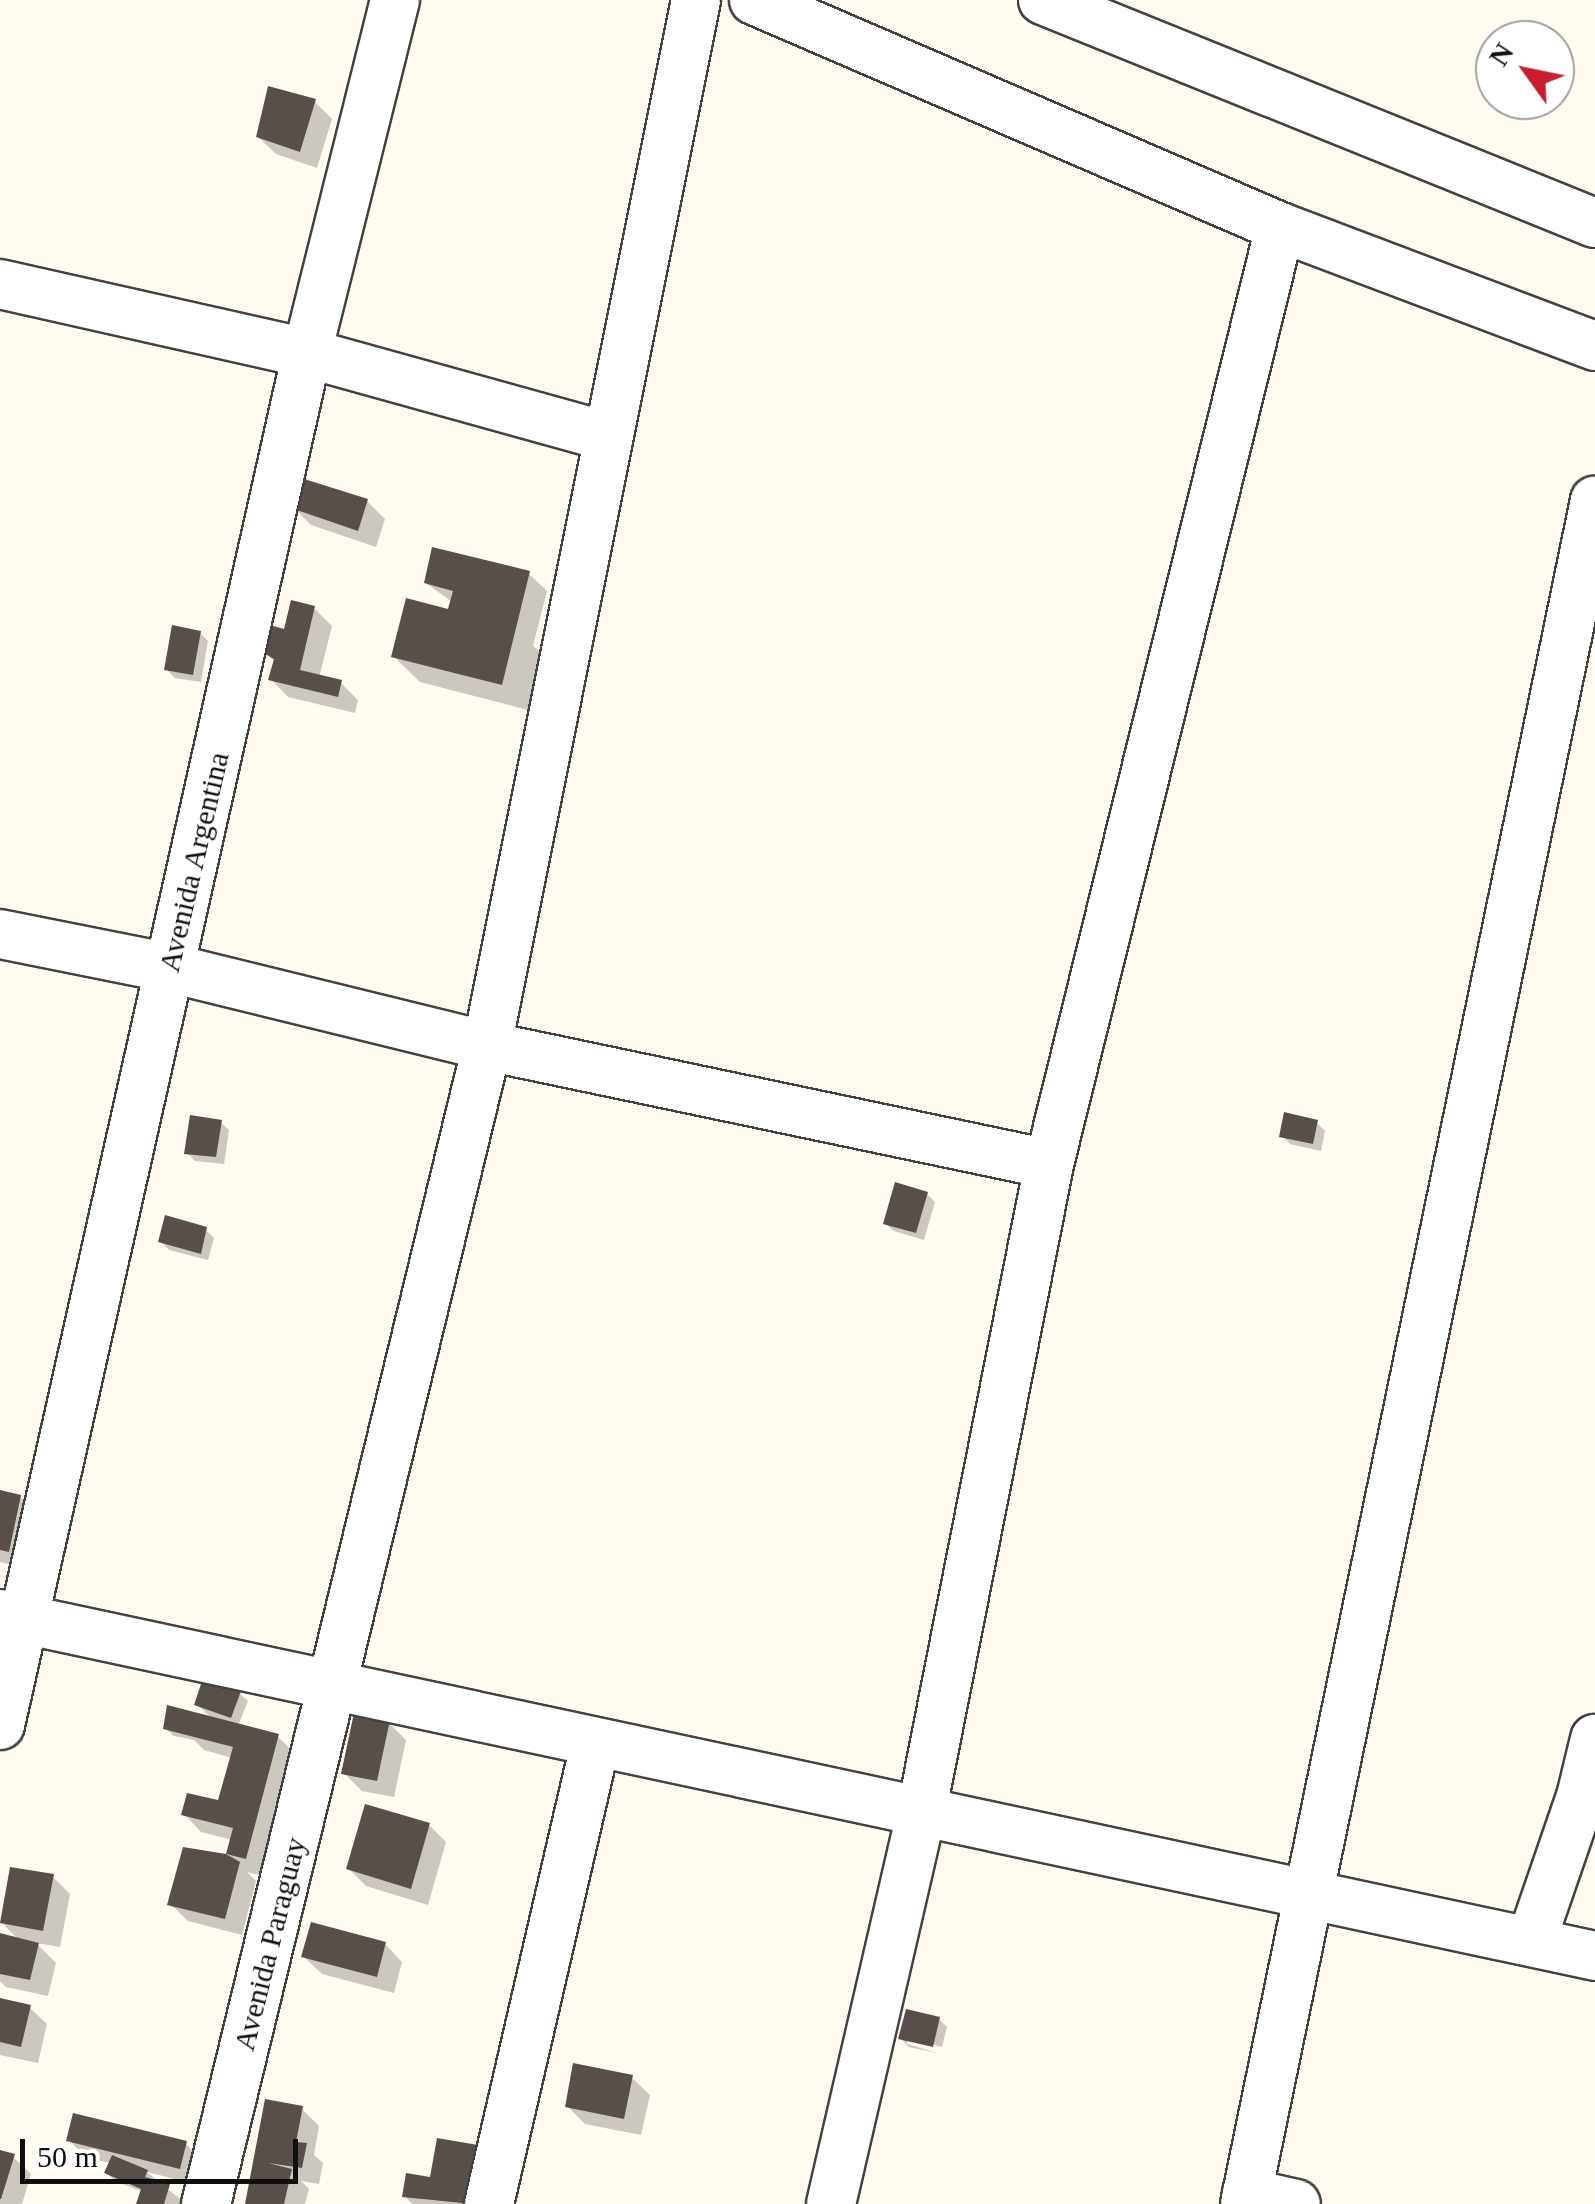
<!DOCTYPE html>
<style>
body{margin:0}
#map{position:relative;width:1595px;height:2204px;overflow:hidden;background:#fffbf0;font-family:Georgia,serif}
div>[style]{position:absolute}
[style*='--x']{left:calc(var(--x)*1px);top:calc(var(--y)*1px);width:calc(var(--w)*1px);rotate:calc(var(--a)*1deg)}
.shadow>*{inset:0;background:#0003}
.building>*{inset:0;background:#584f4a}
.roads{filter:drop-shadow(2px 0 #424242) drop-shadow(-2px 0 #424242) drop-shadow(0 2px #424242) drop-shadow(0 -2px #424242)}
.minor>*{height:48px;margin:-24px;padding:0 24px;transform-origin:24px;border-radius:24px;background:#fff}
span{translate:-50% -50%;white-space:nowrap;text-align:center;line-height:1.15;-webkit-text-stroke:10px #fff;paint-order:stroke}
.street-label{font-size:30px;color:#0f0f0f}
.north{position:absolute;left:1475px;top:20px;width:100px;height:100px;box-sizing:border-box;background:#fff;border:2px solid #9f9f9f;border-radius:50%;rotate:303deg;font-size:28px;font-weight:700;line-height:40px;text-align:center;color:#0f0f0f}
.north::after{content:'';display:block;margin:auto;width:35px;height:45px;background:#c81e2d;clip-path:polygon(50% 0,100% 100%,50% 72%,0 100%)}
.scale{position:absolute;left:20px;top:2139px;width:278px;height:45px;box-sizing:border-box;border:5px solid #0f0f0f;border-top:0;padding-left:12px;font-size:30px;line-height:35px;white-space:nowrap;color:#0f0f0f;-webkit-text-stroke:8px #fff;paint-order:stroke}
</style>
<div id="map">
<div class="shadow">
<div style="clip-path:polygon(314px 101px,332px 119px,317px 168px,276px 154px,258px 137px)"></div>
<div style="clip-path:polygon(367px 501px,385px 519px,376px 547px,311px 525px,294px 508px)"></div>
<div style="clip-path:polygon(529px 574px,547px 591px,533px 646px,542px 654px,528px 710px,420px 682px,393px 656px,450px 611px,452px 602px,426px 583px)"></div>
<div style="clip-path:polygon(314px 608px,332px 626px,319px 678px,341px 683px,358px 700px,355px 713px,288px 697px,271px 679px,275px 662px,263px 650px)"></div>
<div style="clip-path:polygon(200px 633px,208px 641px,201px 682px,175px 678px,166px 669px)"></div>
<div style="clip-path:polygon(220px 1122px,229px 1130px,224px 1164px,195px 1161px,187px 1153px)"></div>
<div style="clip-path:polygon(1317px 1123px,1325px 1131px,1321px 1151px,1290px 1144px,1282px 1136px)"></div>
<div style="clip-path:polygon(927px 1194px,935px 1202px,924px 1240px,894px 1231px,885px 1223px)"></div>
<div style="clip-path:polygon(206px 1230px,214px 1238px,208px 1260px,169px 1250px,161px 1242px)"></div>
<div style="clip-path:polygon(0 1493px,20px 1497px,38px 1515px,26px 1568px,0 1562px)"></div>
<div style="clip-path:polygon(239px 1693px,248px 1701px,238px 1726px,278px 1737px,296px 1754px,263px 1876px,247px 1872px,256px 1881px,242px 1935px,188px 1921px,170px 1904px,228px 1857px,233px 1840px,201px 1832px,184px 1814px,220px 1803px,232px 1758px,204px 1750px,194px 1740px,174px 1736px,165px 1728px,211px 1718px,197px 1704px)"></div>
<div style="clip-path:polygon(388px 1722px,406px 1740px,394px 1797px,362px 1791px,344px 1773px)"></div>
<div style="clip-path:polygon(429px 1825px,446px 1842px,428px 1905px,366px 1886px,348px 1868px)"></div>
<div style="clip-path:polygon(53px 1877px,70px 1894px,60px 1947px,36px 1943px,56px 1963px,48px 1996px,6px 1987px,0 1981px,0 1936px,20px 1941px,2px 1923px)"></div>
<div style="clip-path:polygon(385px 1944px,402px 1962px,394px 1993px,322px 1974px,304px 1957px)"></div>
<div style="clip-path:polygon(0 2001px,29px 2007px,47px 2024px,38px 2063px,0 2055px)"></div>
<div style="clip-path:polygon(939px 2019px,947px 2027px,942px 2047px,907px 2039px,907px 2044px,941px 2054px,909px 2047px,901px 2039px)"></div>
<div style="clip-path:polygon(632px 2078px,650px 2095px,641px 2135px,585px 2124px,567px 2106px)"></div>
<div style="clip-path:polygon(267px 2102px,301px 2108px,319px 2126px,314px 2155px,323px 2163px,319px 2184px,301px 2181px,309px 2189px,305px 2204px,247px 2204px)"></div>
<div style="clip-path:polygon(69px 2140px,186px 2144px,203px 2161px,198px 2185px,147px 2172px,186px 2204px,139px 2204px,143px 2192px,115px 2181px,107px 2173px,111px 2163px,86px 2158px)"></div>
<div style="clip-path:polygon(0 2153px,13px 2157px,31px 2174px,22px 2204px,0 2204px)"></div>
<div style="clip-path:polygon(432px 2180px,493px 2204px,412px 2204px,405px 2196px)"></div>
</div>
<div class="building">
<div style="clip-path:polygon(268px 86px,316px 99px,300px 152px,256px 137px)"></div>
<div style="clip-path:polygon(301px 478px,368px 499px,358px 531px,291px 508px)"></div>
<div style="clip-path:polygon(432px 547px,530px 571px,502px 685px,391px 657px,406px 598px,448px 609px,453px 591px,424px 583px)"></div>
<div style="clip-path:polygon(291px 600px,315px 606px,300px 670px,342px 680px,338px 697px,268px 680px,274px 659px,260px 651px,266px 624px,284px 629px)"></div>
<div style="clip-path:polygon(172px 625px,201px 631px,193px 675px,164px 670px)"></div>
<div style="clip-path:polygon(1284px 1112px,1318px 1120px,1313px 1144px,1279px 1137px)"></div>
<div style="clip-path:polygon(190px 1115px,222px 1120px,216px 1157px,184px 1154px)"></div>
<div style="clip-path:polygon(895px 1182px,928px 1192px,916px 1233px,883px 1224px)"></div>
<div style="clip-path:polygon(165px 1215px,207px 1227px,201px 1254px,158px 1242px)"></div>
<div style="clip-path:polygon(0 1490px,21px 1495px,9px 1552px,0 1550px)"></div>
<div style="clip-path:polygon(203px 1678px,241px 1691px,231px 1718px,194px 1705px)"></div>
<div style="clip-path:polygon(167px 1705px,279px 1734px,246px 1859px,226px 1854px,233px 1828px,181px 1815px,187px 1793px,218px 1800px,233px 1747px,163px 1729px)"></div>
<div style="clip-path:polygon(354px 1713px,390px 1720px,377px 1781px,341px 1774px)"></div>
<div style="clip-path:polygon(365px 1804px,430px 1823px,411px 1889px,346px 1869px)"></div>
<div style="clip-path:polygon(183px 1847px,226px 1854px,240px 1862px,225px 1919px,167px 1905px)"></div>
<div style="clip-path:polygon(10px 1867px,54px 1874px,43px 1931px,0 1923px)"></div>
<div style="clip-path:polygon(311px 1922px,386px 1942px,377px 1977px,301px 1957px)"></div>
<div style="clip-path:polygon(0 1933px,39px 1943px,30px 1980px,0 1974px)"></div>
<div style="clip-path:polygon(0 1998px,31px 2005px,21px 2047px,0 2042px)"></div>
<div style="clip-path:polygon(906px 2009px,940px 2017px,933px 2047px,898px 2039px)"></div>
<div style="clip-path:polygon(573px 2063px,633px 2075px,624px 2119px,565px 2107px)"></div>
<div style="clip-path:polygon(265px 2099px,303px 2106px,296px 2142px,307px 2143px,302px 2168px,268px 2163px,292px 2169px,284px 2204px,245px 2204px)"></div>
<div style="clip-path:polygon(73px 2113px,187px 2141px,180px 2169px,66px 2141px)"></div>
<div style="clip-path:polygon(437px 2138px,484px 2146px,473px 2204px,402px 2197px,406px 2173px,430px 2177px)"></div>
<div style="clip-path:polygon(0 2150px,15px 2154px,1px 2199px,0 2199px)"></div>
<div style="clip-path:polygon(112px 2155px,148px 2170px,145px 2177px,170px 2184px,164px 2204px,136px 2204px,141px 2189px,104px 2173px)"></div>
</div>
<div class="roads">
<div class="minor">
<div style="--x:754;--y:0;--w:573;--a:23.34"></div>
<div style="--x:1280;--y:227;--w:337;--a:20.7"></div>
<div style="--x:1043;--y:0;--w:595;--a:22"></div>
<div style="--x:0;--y:284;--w:315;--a:12.7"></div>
<div style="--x:307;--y:353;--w:310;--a:15.5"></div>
<div style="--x:0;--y:934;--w:173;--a:11.3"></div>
<div style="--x:170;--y:968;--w:326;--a:13.8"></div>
<div style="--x:487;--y:1046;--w:574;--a:11.86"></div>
<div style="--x:0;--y:1614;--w:1631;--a:12.1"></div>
<div style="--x:0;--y:1725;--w:1406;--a:-77.39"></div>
<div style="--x:307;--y:353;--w:364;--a:-76"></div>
<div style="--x:1532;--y:1939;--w:150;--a:-71"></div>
<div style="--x:1581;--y:1797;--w:60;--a:-76.4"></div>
<div style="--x:1247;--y:2193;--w:50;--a:12.7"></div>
<div style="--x:206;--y:2204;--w:1192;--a:-76.36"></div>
<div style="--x:487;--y:1046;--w:1067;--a:-78.7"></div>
<div style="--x:489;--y:2204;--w:472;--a:-77"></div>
<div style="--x:831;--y:2204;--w:405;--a:-77"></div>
<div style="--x:922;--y:1809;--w:657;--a:-78.86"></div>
<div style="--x:1049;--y:1164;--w:965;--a:-76.15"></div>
<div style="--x:1245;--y:2204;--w:1739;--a:-78.39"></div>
</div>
</div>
<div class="street-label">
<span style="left:194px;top:862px;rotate:-77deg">Avenida Argentina</span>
<span style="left:270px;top:1944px;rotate:-76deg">Avenida Paraguay</span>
</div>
<div class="north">N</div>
<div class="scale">50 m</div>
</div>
